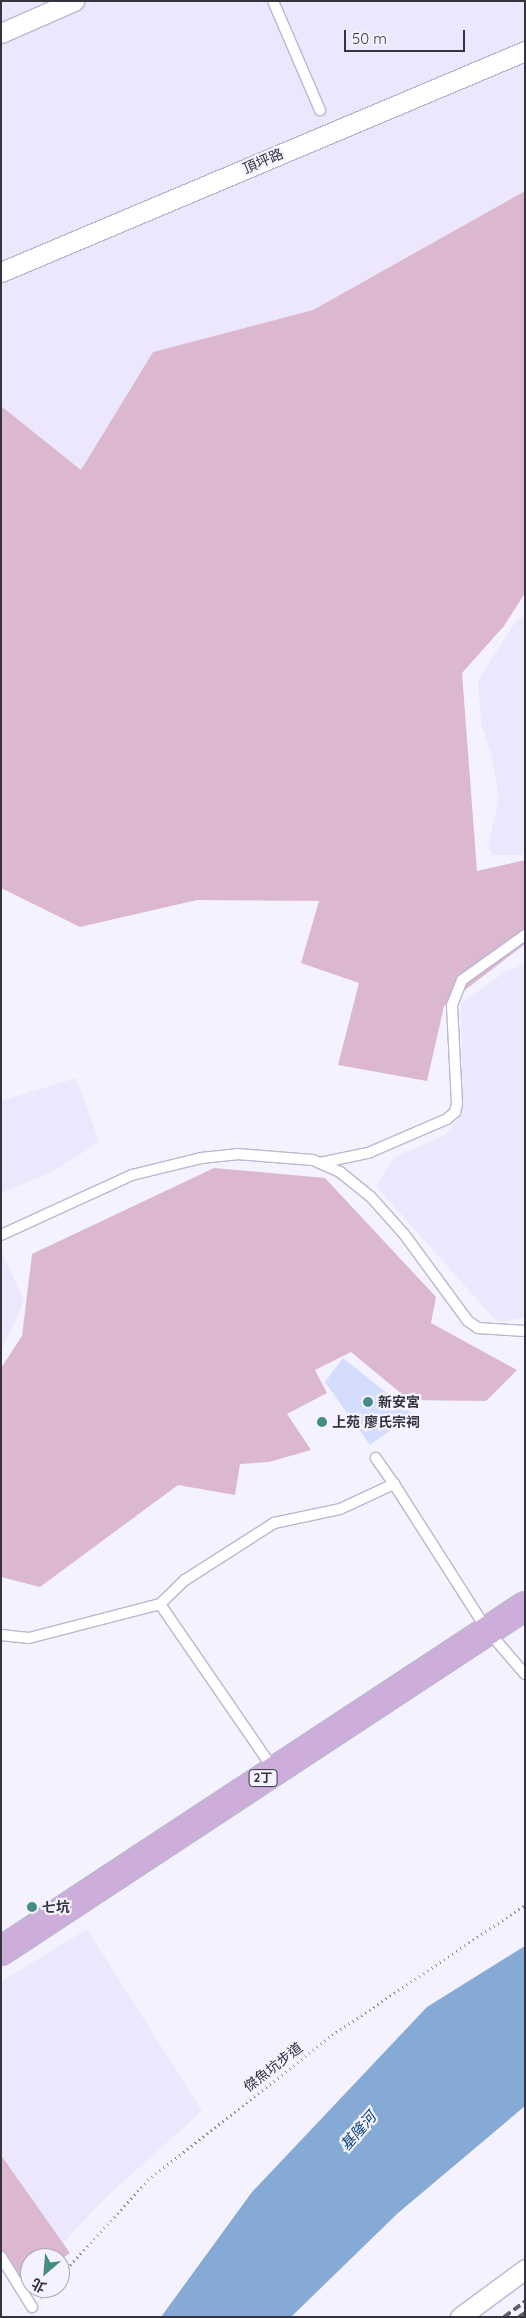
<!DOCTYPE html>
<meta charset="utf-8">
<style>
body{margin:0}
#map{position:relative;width:526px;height:2318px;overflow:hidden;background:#f4f2fe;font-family:Quicksand,"Noto Sans TC",sans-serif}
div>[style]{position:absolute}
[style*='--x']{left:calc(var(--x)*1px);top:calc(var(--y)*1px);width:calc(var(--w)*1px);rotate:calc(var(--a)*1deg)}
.built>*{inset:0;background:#ece7fd}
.green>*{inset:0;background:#dbb8d0}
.water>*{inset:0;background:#84aad5}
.building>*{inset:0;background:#d4ddfd}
.path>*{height:3px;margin-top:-1.5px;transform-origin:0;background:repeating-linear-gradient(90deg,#8c8a95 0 1px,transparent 0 5px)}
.roads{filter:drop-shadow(1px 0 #bcb6d2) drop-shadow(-1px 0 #bcb6d2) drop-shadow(0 1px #bcb6d2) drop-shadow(0 -1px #bcb6d2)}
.service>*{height:10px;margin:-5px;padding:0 5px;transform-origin:5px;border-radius:5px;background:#fff}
.minor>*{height:19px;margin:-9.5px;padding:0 9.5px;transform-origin:9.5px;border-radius:9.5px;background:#fff}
.primary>*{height:28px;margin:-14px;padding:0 14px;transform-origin:14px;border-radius:14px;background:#cdadd9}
.rail>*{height:4px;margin-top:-2px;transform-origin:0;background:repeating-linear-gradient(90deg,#615f6a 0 8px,transparent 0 12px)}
.dots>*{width:14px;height:14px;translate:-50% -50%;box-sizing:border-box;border:2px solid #f4f2fe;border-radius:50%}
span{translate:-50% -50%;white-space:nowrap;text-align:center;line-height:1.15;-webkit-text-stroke:4.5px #f4f2fe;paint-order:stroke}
.shield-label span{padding:1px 4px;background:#f4f2fe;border:1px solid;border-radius:4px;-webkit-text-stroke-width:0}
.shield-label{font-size:12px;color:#35333e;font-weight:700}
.street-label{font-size:14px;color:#35333e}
.poi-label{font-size:14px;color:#35333e;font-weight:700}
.left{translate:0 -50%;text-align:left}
.water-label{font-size:15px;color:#0c4378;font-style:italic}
.frame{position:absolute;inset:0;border:2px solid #35333e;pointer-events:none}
.north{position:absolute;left:20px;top:2248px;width:50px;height:50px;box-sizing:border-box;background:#f4f2fe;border:1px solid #a8a6b1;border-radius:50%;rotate:207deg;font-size:14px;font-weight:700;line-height:20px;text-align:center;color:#35333e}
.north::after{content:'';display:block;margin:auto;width:18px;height:22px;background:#458c86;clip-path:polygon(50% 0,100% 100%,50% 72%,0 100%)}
.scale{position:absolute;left:344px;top:30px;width:121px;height:22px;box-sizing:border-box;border:2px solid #35333e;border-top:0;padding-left:6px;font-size:15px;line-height:18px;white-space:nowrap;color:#35333e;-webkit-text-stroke:4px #f4f2fe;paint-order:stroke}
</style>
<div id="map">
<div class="built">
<div style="clip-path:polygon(1px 1px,525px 1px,525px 191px,313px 310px,153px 352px,81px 471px,1px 406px)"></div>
<div style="clip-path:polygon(525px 615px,525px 855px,492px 855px,488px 847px,499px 798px,492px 757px,481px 723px,478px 680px,516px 621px)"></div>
<div style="clip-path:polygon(525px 964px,525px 1318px,497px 1322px,376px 1186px,395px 1157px,445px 1135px,458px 1119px,463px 1097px,461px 1003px,505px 972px)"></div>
<div style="clip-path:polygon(76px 1078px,99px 1142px,50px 1173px,1px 1193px,1px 1101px)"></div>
<div style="clip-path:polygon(1px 1250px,24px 1301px,1px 1351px)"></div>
<div style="clip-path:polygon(87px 1929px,202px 2111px,105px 2198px,63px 2243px,1px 2154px,1px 1982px)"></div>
</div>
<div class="green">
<div style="clip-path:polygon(525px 191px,525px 593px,504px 626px,462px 673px,477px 871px,525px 860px,525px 944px,444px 1006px,427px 1081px,338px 1065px,359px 983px,301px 963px,319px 901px,197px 900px,80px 927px,1px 888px,1px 406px,81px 470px,153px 352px,313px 310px)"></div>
<div style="clip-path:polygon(214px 1168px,325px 1178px,436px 1297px,431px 1323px,517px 1370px,486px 1401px,409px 1400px,351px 1352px,315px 1370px,327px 1393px,287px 1414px,311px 1450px,269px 1462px,240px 1464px,235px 1495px,178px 1485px,40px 1587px,1px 1577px,1px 1368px,22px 1336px,32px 1254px)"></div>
<div style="clip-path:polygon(1px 2155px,70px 2253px,60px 2260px,30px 2258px,30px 2280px,23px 2285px,1px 2249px)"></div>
</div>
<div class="water">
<div style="clip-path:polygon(525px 1946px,525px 2106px,398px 2213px,291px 2317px,161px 2317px,252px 2192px,427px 2007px)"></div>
</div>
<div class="building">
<div style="clip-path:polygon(343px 1358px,413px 1414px,370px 1445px,325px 1382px)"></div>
</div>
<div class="path">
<div style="--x:60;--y:2276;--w:130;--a:-47.5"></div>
<div style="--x:148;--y:2180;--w:234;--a:-38.2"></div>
<div style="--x:332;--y:2035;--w:233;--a:-34"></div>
<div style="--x:41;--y:2298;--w:13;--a:-48"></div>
</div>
<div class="roads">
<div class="service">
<div style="--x:273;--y:1;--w:119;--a:66.7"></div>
<div style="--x:320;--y:1163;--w:49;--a:-11.8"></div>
<div style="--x:368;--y:1153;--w:86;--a:-23.3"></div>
<div style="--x:447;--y:1119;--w:11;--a:-41"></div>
<div style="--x:455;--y:1112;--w:8;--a:-76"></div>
<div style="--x:457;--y:1104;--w:99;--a:-92.9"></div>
<div style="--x:452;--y:1005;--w:27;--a:-68"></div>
<div style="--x:462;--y:980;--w:77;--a:-35.5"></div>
<div style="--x:1;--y:1235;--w:144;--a:-24.6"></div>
<div style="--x:132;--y:1175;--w:71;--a:-13.8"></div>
<div style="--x:201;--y:1158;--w:36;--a:-6"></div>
<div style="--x:237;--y:1154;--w:76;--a:4.5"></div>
<div style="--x:313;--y:1160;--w:30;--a:24"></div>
<div style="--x:340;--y:1172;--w:38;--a:39"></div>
<div style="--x:370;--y:1196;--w:51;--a:48.2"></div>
<div style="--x:404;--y:1234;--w:108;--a:53.7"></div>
<div style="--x:468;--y:1321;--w:12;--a:35"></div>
<div style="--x:478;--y:1328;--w:47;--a:3.7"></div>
<div style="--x:394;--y:1484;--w:173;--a:57.5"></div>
<div style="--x:487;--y:1630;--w:58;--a:49.2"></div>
<div style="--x:1;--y:1635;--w:28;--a:6"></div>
<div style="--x:29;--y:1638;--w:135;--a:-14.5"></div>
<div style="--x:274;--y:1770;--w:201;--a:-124.5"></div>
<div style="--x:160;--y:1604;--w:35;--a:-44"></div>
<div style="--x:185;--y:1580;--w:106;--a:-32.6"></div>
<div style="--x:274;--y:1523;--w:67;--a:-12"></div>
<div style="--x:340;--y:1509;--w:60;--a:-24.8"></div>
<div style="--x:394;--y:1484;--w:32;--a:-125"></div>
<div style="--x:1;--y:2257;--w:59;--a:58.2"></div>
</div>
<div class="minor">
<div style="--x:1;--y:33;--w:80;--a:-23.7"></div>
<div style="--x:1;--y:272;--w:569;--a:-22.87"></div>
<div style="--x:460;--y:2317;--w:81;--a:-36.4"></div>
</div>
<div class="primary">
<div style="--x:1;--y:1951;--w:627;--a:-33.36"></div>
</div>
</div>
<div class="rail">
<div style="--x:504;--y:2317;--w:26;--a:-36"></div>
<div style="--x:519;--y:2317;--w:7;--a:-34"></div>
</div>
<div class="dots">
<div style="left:368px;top:1402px;background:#458c86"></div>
<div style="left:322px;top:1422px;background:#458c86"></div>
<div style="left:32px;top:1907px;background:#458c86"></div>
</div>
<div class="shield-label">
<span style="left:263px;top:1778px">2丁</span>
</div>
<div class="street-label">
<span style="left:263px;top:161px;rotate:-23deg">頂坪路</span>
<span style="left:273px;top:2067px;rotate:-38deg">傑魚坑步道</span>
</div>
<div class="poi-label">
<span class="left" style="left:378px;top:1402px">新安宮</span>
<span class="left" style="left:332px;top:1422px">上苑 廖氏宗祠</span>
<span class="left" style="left:42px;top:1907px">七坑</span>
</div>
<div class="water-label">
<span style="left:358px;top:2131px;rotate:-49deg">基隆河</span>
</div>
<div class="frame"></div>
<div class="north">北</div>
<div class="scale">50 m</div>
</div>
